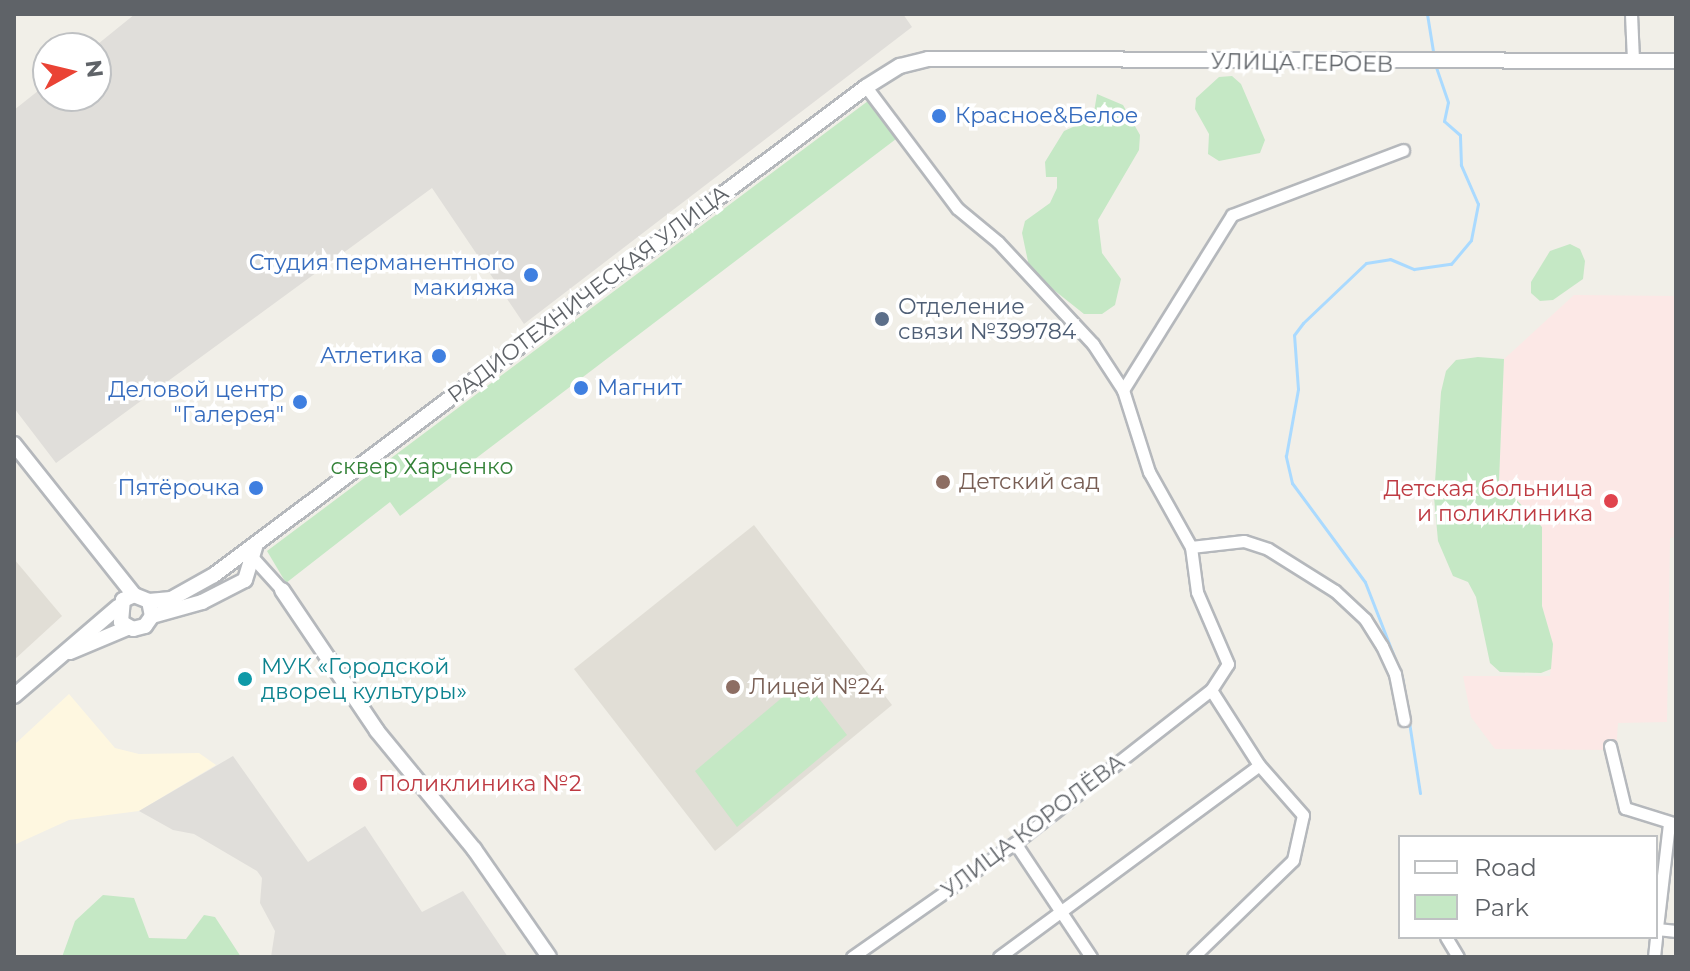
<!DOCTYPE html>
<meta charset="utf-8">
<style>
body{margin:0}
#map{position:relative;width:1690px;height:971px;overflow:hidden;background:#f1efe8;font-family:Montserrat,sans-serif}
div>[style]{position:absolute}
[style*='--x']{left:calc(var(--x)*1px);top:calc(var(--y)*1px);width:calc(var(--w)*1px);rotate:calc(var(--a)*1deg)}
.commercial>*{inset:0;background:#fef7e0}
.industrial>*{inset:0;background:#e0deda}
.education>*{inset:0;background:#e1ded6}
.medical>*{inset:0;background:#fce8e6}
.green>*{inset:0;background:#c5e8c5}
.stream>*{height:3px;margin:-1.5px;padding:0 1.5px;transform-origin:1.5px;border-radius:1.5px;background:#aadaff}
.roads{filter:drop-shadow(2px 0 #b5b8bc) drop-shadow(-2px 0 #b5b8bc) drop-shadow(0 2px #b5b8bc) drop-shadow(0 -2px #b5b8bc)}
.street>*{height:11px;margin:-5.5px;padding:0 5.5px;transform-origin:5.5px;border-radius:5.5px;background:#fff}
.secondary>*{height:14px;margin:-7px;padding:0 7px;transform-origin:7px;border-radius:7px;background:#fff}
.dots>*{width:22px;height:22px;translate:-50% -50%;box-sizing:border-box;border:4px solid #fff;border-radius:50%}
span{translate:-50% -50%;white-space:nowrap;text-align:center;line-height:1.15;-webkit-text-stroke:7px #fff;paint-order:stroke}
.street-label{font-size:22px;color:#5f6368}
.shop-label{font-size:22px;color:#366cbe}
.left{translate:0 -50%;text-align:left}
.right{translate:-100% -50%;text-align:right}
.service-label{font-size:22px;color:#4e5e75}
.park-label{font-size:22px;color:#348238}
.education-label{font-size:22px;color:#785e54}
.health-label{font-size:22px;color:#be3a42}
.culture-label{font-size:22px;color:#0d838f}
.frame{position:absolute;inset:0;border:16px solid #5f6368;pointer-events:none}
.legend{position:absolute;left:1398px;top:835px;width:260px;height:104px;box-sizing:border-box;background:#fff;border:2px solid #bfc1c3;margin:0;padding:10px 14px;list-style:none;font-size:24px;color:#5f6368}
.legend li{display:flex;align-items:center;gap:16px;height:40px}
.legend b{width:40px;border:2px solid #bfc1c3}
.north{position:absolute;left:32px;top:32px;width:80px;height:80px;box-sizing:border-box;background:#fff;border:2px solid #bfc1c3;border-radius:50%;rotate:82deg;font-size:22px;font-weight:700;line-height:32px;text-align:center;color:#5f6368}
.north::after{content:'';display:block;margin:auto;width:28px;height:36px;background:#ea4335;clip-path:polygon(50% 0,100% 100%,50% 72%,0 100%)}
</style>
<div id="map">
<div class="commercial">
<div style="clip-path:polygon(69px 694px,115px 748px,139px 754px,199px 753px,216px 765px,139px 811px,69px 820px,14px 845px,14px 745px)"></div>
</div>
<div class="industrial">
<div style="clip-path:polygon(135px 14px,903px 14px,912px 27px,524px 324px,432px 188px,56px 463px,14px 408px,14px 110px,48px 83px,48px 96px,96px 96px,93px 48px)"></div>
<div style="clip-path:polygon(233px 756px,308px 862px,365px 826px,422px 912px,463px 891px,508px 957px,271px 957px,275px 931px,260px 903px,262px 878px,257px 871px,194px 834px,173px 830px,139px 811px)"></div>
</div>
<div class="education">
<div style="clip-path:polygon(754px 525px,892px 705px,715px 851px,574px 669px)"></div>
<div style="clip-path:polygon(14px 559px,62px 616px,14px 660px)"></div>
</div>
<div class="medical">
<div style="clip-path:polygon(1574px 295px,1676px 296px,1676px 537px,1670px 538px,1667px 722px,1618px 723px,1616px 750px,1495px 749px,1471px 717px,1463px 676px,1550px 676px,1553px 644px,1542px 606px,1542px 527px,1499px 481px,1504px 359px)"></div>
</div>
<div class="green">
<div style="clip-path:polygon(1232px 76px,1241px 84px,1265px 140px,1260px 153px,1219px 161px,1208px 154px,1209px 134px,1195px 109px,1196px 98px,1219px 77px)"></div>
<div style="clip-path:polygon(1097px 94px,1123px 105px,1140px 135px,1139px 150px,1098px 220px,1102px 253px,1121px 279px,1115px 305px,1102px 314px,1084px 314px,1030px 271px,1022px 233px,1025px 221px,1050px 203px,1057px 188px,1057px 177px,1046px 177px,1045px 162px,1064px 131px,1093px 118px)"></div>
<div style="clip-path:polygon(868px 101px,896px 139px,400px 516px,390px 502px,286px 583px,267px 551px)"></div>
<div style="clip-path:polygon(1570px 244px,1580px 249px,1585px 261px,1583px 279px,1553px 300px,1540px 301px,1531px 293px,1531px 282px,1550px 251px)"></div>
<div style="clip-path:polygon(1478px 357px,1504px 359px,1499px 481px,1542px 527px,1542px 606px,1553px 644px,1551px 669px,1541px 673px,1500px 672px,1490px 663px,1476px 597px,1468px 582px,1453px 576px,1438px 541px,1434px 497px,1441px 392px,1446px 371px,1456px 360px)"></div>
<div style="clip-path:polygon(804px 679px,847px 735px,737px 827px,695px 771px)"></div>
<div style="clip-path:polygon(103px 895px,134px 898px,149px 938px,186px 939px,204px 915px,215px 917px,241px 957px,62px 957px,75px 921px)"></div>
</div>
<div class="stream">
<div style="--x:1427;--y:14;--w:44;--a:80.8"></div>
<div style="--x:1420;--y:793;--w:117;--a:-98.8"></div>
<div style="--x:1402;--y:677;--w:102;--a:-111.3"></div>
<div style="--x:1365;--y:582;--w:123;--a:-126.4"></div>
<div style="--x:1292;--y:483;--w:28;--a:-103"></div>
<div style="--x:1286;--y:456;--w:68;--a:-79.8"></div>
<div style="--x:1298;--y:389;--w:54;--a:-94.2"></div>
<div style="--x:1294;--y:335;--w:15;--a:-53"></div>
<div style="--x:1303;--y:323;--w:87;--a:-43.6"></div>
<div style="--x:1366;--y:263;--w:24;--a:-9"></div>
<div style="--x:1390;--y:259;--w:26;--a:23"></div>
<div style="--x:1414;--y:269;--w:37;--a:-8"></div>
<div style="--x:1451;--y:264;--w:31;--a:-50"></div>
<div style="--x:1471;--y:240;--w:37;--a:-79"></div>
<div style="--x:1478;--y:204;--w:43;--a:-113.6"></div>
<div style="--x:1461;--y:165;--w:30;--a:-92"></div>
<div style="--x:1460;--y:135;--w:21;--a:-139"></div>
<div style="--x:1444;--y:121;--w:19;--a:-78"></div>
<div style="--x:1448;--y:102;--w:39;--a:-109"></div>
</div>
<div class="roads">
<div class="street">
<div style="--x:1631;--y:14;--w:45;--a:87.5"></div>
<div style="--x:1123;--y:390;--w:206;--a:-58.1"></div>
<div style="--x:1232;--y:215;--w:183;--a:-20.8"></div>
<div style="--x:1191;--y:547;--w:53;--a:-6.5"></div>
<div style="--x:1244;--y:541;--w:25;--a:18"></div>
<div style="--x:1268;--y:549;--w:79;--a:32.1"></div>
<div style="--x:1335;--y:591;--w:41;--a:43"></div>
<div style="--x:1365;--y:619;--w:32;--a:58"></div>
<div style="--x:1382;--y:646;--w:31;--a:65"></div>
<div style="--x:1395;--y:674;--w:47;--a:78.9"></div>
<div style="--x:254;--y:559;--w:42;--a:47.9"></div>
<div style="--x:1610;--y:746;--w:64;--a:76.4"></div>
<div style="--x:1625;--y:808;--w:53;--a:17.4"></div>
<div style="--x:1015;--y:843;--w:137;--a:56.3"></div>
<div style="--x:1657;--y:929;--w:19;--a:6"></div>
<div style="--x:1656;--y:936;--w:114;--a:-83.4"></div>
<div style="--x:1446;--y:937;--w:23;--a:59"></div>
<div style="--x:852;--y:957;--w:199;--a:-35"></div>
<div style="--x:1015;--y:843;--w:249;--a:-38"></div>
<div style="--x:1211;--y:690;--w:31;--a:-57"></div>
<div style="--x:1228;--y:664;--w:78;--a:-113.3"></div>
<div style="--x:1197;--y:592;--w:45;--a:-97.6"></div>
<div style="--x:1191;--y:547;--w:86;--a:-119.2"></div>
<div style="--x:1149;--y:472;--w:86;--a:-107.6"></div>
<div style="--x:1123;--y:390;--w:55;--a:-123.1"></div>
<div style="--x:1093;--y:344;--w:139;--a:-133"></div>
<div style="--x:998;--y:242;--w:53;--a:-140.3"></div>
<div style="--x:957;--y:208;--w:151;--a:-126.9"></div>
<div style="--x:999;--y:957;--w:323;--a:-36.4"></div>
<div style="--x:1193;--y:957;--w:139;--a:-44.1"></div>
<div style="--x:1293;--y:860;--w:46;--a:-77.5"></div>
<div style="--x:1303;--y:815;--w:67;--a:-131.3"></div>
<div style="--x:1259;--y:765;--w:89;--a:-122.6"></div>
<div style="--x:1654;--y:957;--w:20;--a:-84"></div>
</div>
<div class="secondary">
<div style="--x:14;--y:444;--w:193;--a:51.5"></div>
<div style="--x:282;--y:590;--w:170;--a:56"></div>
<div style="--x:377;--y:731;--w:153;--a:50.6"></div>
<div style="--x:474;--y:849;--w:131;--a:55.2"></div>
<div style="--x:149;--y:601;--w:15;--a:79"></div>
<div style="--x:152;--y:616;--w:12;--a:125"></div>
<div style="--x:145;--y:626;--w:12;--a:166"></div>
<div style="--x:133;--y:629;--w:14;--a:-150"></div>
<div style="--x:121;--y:622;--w:22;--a:-85"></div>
<div style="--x:123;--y:600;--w:12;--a:-24"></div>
<div style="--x:134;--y:595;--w:16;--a:22"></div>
<div style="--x:149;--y:601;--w:22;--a:-5"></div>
<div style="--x:171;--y:599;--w:49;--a:-29.2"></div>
<div style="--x:214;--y:575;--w:814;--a:-36.81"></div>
<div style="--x:866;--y:87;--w:40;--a:-32"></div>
<div style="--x:900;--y:66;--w:29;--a:-14"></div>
<div style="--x:928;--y:59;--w:748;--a:0.15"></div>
<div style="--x:152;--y:616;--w:52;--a:-15.6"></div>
<div style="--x:202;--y:602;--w:48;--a:-27.1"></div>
<div style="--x:245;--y:580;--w:38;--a:-73"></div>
<div style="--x:70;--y:652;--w:62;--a:-22.8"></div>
<div style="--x:14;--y:696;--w:137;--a:-40.6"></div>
</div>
</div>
<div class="dots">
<div style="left:939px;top:116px;background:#3f7fe0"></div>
<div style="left:531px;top:275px;background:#3f7fe0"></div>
<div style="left:882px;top:319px;background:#5c6f8a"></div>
<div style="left:439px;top:356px;background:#3f7fe0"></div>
<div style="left:581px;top:388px;background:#3f7fe0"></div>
<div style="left:300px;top:402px;background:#3f7fe0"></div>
<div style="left:943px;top:482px;background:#8d6e63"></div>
<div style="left:256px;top:488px;background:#3f7fe0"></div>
<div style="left:1611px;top:501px;background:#e0444e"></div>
<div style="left:245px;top:679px;background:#0f9aa8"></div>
<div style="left:733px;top:687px;background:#8d6e63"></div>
<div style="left:360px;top:784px;background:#e0444e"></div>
</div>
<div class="street-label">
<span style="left:1302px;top:63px;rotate:1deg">УЛИЦА ГЕРОЕВ</span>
<span style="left:588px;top:294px;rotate:-37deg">РАДИОТЕХНИЧЕСКАЯ УЛИЦА</span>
<span style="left:1033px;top:826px;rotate:-37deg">УЛИЦА КОРОЛЁВА</span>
</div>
<div class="shop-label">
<span class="left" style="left:955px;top:116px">Красное&amp;Белое</span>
<span class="right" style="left:515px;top:275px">Студия перманентного<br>макияжа</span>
<span class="right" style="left:423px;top:356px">Атлетика</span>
<span class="left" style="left:597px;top:388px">Магнит</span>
<span class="right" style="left:284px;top:402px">Деловой центр<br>"Галерея"</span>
<span class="right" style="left:240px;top:488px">Пятёрочка</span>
</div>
<div class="service-label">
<span class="left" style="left:898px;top:319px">Отделение<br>связи №399784</span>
</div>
<div class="park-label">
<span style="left:422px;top:467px">сквер Харченко</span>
</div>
<div class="education-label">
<span class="left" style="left:959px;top:482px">Детский сад</span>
<span class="left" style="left:749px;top:687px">Лицей №24</span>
</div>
<div class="health-label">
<span class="right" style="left:1593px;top:501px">Детская больница<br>и поликлиника</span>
<span class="left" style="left:378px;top:784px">Поликлиника №2</span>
</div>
<div class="culture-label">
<span class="left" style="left:261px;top:679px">МУК «Городской<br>дворец культуры»</span>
</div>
<div class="frame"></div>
<ul class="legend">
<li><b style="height:10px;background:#fff"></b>Road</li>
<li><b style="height:22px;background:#c5e8c5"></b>Park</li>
</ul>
<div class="north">N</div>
</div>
